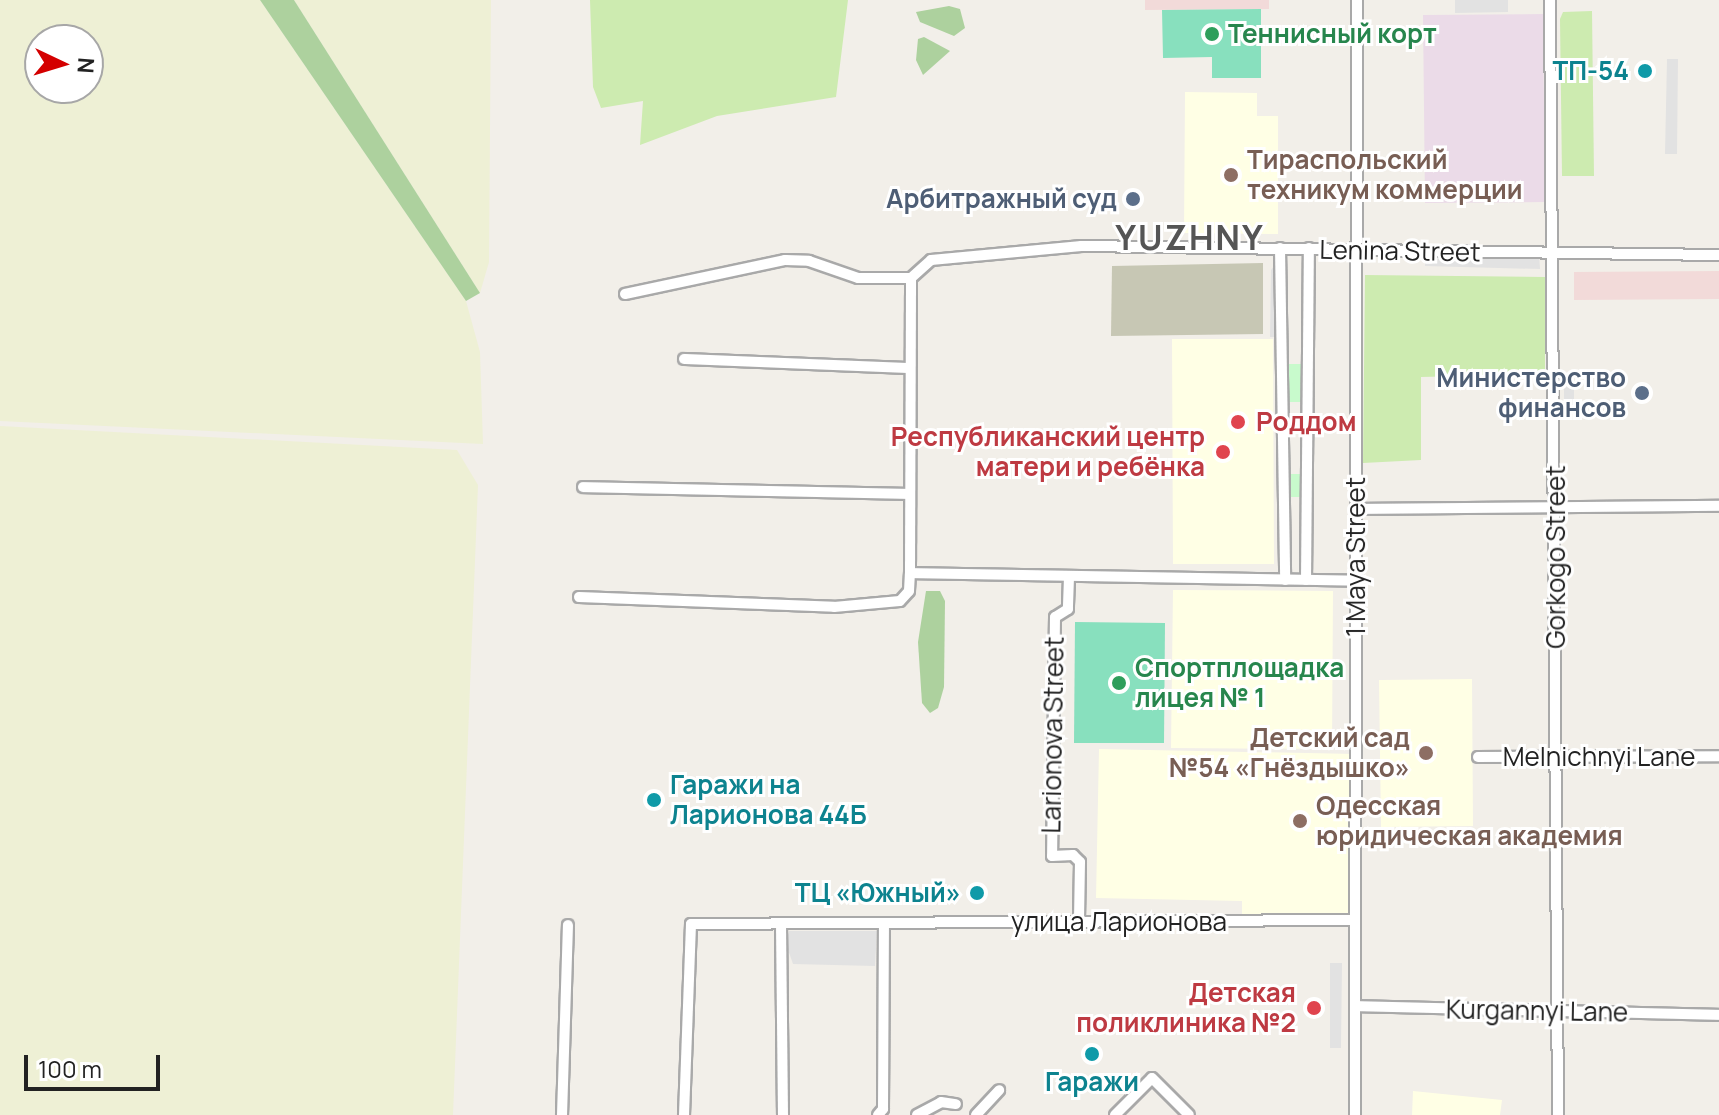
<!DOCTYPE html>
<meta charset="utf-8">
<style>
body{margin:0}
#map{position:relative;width:1719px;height:1115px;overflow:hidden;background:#f2efe9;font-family:Manrope,sans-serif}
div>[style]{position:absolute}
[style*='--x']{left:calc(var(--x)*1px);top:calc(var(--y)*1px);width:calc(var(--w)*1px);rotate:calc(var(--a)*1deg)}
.commercial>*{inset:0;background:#f2dad9}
.industrial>*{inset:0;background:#ebdbe8}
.education>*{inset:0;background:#ffffe5}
.construction>*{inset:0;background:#c7c7b4}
.farmland>*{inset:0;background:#eef0d5}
.grass>*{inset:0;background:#cdebb0}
.forest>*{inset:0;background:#add19e}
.park>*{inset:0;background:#c8facc}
.pitch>*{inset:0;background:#88e0be}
.parking>*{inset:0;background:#e2e2e2}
.roads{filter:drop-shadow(2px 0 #a9a9a9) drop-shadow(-2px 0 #a9a9a9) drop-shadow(0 2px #a9a9a9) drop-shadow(0 -2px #a9a9a9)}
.minor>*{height:10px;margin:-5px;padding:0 5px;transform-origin:5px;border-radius:5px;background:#fff}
.dots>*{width:22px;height:22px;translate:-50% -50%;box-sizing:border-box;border:4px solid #fff;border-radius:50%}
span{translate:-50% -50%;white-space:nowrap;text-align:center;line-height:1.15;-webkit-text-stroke:6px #fff;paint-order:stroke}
.leisure-label{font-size:26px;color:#27864d;font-weight:700}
.left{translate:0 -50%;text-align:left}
.culture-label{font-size:26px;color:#0d838f;font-weight:700}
.right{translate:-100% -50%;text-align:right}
.education-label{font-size:26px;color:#785e54;font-weight:700}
.service-label{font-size:26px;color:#4e5e75;font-weight:700}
.street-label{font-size:26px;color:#222}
.health-label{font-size:26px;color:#be3a42;font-weight:700}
.district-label{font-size:34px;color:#555;font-weight:700;letter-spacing:2px}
.north{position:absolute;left:24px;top:24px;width:80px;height:80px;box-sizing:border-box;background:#fff;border:2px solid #a7a7a7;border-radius:50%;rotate:94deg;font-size:22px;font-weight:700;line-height:32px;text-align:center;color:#222}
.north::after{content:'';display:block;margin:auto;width:28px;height:36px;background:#d40000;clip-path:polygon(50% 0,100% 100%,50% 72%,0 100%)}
.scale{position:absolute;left:24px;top:1055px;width:136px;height:36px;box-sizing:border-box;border:4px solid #222;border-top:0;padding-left:10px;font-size:24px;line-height:28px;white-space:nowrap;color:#222;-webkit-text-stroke:6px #fff;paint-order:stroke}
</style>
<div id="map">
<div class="commercial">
<div style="clip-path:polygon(1145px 0,1269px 0,1269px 9px,1145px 10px)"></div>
<div style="clip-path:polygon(1719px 271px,1719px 299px,1574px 300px,1574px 272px)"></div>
</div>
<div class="industrial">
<div style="clip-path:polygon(1543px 14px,1545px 202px,1425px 203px,1423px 15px)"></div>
</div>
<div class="education">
<div style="clip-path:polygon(1185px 92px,1257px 93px,1257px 116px,1278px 116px,1278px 234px,1184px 233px)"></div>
<div style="clip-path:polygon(1172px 339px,1273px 339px,1274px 564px,1173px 564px)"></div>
<div style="clip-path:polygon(1173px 590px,1333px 591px,1332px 749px,1171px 748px)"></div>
<div style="clip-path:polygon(1472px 679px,1473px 826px,1381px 827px,1379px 680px)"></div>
<div style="clip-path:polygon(1099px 749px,1355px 754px,1355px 920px,1242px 921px,1242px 901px,1096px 898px)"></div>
<div style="clip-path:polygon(1413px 1091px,1502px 1100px,1500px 1115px,1412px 1115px)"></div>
</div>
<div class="construction">
<div style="clip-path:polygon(1263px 263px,1263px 334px,1111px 336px,1112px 266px)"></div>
</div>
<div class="farmland">
<div style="clip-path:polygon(evenodd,0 0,260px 0,466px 301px,480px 352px,483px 444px,0 421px,0 0,40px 40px,88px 40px,88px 88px,40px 88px,40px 40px)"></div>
<div style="clip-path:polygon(294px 0,491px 0,489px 262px,480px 293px)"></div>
<div style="clip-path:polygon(0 426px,457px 450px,478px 485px,453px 1115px,0 1115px)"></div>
</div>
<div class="grass">
<div style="clip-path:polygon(590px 0,848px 0,836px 97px,717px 116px,640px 145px,643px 101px,601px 108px,593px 87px)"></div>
<div style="clip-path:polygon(1592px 11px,1594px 176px,1562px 176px,1560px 19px,1563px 12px)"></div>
<div style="clip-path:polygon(1365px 275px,1545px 277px,1545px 374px,1421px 377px,1421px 460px,1363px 463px)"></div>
</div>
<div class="forest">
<div style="clip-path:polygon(260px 0,294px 0,480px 293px,466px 301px)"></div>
<div style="clip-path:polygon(949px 6px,960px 9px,965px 28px,954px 36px,920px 22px,916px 12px)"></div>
<div style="clip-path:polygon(924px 37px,950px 51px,923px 75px,916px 60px,918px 39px)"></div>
<div style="clip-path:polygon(926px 591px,940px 591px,945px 601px,944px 687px,938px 708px,930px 713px,922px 703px,918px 642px)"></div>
</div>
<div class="park">
<div style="clip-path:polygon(1287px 364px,1304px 364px,1304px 402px,1287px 402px)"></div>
<div style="clip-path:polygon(1289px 474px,1302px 474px,1303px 497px,1290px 497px)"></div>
</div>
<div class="pitch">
<div style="clip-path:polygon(1261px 9px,1261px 78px,1212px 78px,1212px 57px,1163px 58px,1162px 10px)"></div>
<div style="clip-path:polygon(1075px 622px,1165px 623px,1164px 743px,1074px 743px)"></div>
</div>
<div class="parking">
<div style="clip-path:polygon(1455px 0,1508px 0,1508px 12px,1455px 13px)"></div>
<div style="clip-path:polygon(1667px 59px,1678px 59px,1677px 154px,1665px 154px)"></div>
<div style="clip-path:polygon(1425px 251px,1539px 254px,1540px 269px,1425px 266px)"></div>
<div style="clip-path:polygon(1274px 266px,1275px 337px,1270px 337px,1271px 270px)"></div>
<div style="clip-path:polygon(1564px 376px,1574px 376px,1574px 414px,1564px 414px)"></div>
<div style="clip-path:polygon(789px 931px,877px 931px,875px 966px,793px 964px,786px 944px)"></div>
<div style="clip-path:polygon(1330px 963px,1342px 963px,1341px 1048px,1330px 1048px)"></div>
</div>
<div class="roads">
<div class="minor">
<div style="--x:1550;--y:0;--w:1115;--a:89.59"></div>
<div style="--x:1280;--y:248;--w:332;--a:89.1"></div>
<div style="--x:625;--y:294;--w:164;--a:-12"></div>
<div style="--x:785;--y:260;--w:24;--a:2"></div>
<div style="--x:809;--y:261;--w:52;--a:19.1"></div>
<div style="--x:858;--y:278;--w:53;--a:0"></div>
<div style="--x:911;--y:278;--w:27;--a:-42"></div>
<div style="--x:931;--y:260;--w:151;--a:-5.3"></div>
<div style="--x:1081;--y:246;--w:638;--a:0.81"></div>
<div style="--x:684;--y:359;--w:225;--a:2.3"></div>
<div style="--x:583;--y:487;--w:324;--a:1.2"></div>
<div style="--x:1356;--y:509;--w:363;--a:-0.5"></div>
<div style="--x:910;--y:573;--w:445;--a:1"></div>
<div style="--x:1069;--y:577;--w:32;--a:92"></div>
<div style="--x:1068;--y:609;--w:15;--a:148"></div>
<div style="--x:1055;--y:617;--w:239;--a:90.7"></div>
<div style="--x:1052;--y:856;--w:21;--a:-3"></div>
<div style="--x:1073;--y:855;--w:10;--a:45"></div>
<div style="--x:1080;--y:862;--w:60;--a:91"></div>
<div style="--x:1306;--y:580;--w:332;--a:-89.5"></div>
<div style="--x:579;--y:597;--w:255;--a:2.2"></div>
<div style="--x:834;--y:607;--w:66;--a:-5.2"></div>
<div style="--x:900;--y:601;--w:13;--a:-48"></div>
<div style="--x:909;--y:591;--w:18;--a:-87"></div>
<div style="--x:910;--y:573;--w:295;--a:-89.8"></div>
<div style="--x:1478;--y:757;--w:241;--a:-0.2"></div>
<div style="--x:781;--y:924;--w:191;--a:89.4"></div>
<div style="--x:1356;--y:1006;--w:363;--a:1.4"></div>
<div style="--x:562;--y:1115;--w:190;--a:-88.2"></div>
<div style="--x:684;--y:1115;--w:191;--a:-87.9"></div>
<div style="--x:691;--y:924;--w:664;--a:-0.35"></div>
<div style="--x:878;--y:1115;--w:8;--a:-50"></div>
<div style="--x:883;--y:1109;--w:186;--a:-89.7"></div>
<div style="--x:917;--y:1115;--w:27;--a:-28"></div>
<div style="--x:941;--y:1102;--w:15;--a:8"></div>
<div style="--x:976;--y:1115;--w:34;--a:-47"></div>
<div style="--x:1115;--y:1115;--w:52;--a:-45"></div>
<div style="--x:1152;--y:1078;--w:52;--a:45"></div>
<div style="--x:1355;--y:1115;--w:1115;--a:-89.9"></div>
</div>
</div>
<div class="dots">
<div style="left:1212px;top:34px;background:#2e9e5b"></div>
<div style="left:1645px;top:71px;background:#0f9aa8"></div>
<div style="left:1231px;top:175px;background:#8d6e63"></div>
<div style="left:1133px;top:199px;background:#5c6f8a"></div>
<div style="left:1642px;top:393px;background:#5c6f8a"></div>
<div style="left:1238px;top:422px;background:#e0444e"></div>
<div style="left:1223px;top:452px;background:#e0444e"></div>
<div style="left:1119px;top:683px;background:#2e9e5b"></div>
<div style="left:1426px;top:753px;background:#8d6e63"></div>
<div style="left:654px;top:800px;background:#0f9aa8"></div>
<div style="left:1300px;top:821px;background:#8d6e63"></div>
<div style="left:977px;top:893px;background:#0f9aa8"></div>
<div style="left:1314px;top:1008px;background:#e0444e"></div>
<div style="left:1092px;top:1054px;background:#0f9aa8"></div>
</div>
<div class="leisure-label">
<span class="left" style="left:1228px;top:34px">Теннисный корт</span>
<span class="left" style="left:1135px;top:683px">Спортплощадка<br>лицея № 1</span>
</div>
<div class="culture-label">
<span class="right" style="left:1629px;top:71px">ТП-54</span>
<span class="left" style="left:670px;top:800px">Гаражи на<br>Ларионова 44Б</span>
<span class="right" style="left:961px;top:893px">ТЦ «Южный»</span>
<span style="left:1092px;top:1082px">Гаражи</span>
</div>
<div class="education-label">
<span class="left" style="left:1247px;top:175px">Тираспольский<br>техникум коммерции</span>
<span class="right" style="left:1410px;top:753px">Детский сад<br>№54 «Гнёздышко»</span>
<span class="left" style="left:1316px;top:821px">Одесская<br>юридическая академия</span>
</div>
<div class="service-label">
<span class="right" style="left:1117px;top:199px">Арбитражный суд</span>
<span class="right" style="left:1626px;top:393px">Министерство<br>финансов</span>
</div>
<div class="street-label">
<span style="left:1400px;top:251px;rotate:1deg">Lenina Street</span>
<span style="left:1356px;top:557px;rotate:-90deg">1 Maya Street</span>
<span style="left:1556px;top:557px;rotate:-90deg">Gorkogo Street</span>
<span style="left:1053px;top:735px;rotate:-89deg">Larionova Street</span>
<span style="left:1599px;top:757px">Melnichnyi Lane</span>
<span style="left:1119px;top:922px">улица Ларионова</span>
<span style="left:1537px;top:1011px;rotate:1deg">Kurgannyi Lane</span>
</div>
<div class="health-label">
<span class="left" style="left:1256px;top:422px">Роддом</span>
<span class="right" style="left:1205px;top:452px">Республиканский центр<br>матери и ребёнка</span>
<span class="right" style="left:1296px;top:1008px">Детская<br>поликлиника №2</span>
</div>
<div class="district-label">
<span style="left:1190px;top:238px">YUZHNY</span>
</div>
<div class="north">N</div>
<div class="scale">100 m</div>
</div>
